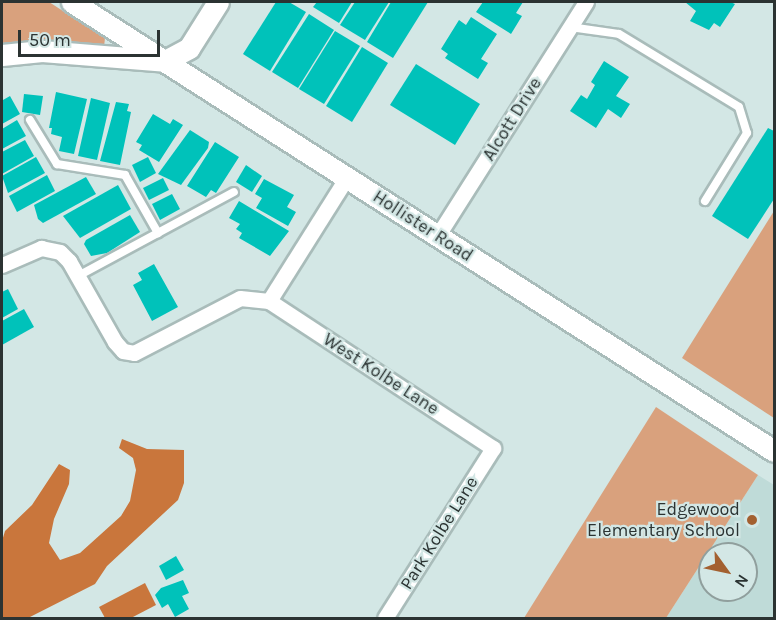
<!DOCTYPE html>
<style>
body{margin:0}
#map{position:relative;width:776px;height:620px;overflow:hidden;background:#d3e7e5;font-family:Karla,sans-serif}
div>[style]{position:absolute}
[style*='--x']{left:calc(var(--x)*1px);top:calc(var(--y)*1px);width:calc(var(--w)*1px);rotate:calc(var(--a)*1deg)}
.built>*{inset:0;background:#bfdbd8}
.green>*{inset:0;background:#d9a17d}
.water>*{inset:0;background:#c9763c}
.building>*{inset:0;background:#00c2ba}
.roads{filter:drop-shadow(2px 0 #a9bcba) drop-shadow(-2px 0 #a9bcba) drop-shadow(0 2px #a9bcba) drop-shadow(0 -2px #a9bcba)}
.lane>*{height:8px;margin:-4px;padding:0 4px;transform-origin:4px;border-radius:4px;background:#fff}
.street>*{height:15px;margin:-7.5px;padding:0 7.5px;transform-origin:7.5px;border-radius:7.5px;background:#fff}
.secondary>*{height:21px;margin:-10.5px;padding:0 10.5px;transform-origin:10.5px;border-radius:10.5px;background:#fff}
.dots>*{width:16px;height:16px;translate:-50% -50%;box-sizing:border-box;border:3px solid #d3e7e5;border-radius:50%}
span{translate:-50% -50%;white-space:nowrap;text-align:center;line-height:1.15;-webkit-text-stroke:4.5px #d3e7e5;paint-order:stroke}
.street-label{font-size:18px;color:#2b3332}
.poi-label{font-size:18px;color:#2b3332}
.right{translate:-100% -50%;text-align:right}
.frame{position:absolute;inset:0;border:3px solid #2b3332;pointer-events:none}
.north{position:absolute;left:698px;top:542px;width:60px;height:60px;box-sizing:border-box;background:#d3e7e5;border:2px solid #909f9d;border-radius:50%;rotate:123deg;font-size:16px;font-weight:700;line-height:24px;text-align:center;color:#2b3332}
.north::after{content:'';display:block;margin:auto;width:21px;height:27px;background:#a36030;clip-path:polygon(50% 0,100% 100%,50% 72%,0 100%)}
.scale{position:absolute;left:18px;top:30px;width:142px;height:27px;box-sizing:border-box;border:3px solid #2b3332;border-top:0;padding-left:8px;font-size:18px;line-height:21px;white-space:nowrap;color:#2b3332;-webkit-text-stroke:4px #d3e7e5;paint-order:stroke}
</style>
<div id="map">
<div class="built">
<div style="clip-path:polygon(evenodd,758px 475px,774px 485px,774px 618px,666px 618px,758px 475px,710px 554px,746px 554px,746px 590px,710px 590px,710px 554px)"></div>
</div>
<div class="green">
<div style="clip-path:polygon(2px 2px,49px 2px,105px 38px,104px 47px,2px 49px)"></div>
<div style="clip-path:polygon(774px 211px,774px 418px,682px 358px)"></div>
<div style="clip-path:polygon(656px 407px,758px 475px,666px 618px,524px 618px)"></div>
</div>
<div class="water">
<div style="clip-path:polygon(122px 439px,147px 449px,184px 450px,184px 483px,178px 500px,107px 566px,95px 584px,28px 618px,2px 618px,2px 541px,5px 531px,32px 505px,59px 464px,70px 470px,69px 484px,54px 519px,49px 543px,60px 560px,80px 553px,121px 516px,130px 501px,136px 470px,133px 458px,119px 448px)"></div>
<div style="clip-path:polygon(145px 583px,156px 605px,131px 618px,105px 618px,99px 607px)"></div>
</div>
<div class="building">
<div style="clip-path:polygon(276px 2px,289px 2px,306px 12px,270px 71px,243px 54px)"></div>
<div style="clip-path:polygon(317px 2px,352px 2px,339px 23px,313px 7px)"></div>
<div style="clip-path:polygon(355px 2px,389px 2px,365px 40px,340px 25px)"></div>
<div style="clip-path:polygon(391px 2px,428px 2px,393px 58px,367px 42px)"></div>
<div style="clip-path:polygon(483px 2px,523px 2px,516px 13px,522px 16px,511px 34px,476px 12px)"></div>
<div style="clip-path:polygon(685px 2px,730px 2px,735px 4px,720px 27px,714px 23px,709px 30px,690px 21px,696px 11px)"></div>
<div style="clip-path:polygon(309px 14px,334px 30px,298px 88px,272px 72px)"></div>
<div style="clip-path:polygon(471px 17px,497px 34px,481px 59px,488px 63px,478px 79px,445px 58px,448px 54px,441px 49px,459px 20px,466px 25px)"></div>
<div style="clip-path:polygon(335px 31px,360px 46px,324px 104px,299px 89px)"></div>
<div style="clip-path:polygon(362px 47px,388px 63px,352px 122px,326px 106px)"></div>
<div style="clip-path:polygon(604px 61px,629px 77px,616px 96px,630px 104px,621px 118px,608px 109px,596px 128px,570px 111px,581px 95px,587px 99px,595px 85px,591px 82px)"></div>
<div style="clip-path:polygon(416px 64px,480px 104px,455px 145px,390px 105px)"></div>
<div style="clip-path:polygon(56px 92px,87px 99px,74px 154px,59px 151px,62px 137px,51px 134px,52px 128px,49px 128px)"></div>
<div style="clip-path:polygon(24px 94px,43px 96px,40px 115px,22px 112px)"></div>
<div style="clip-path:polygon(10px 96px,20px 114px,2px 124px,2px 97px,3px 100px)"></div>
<div style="clip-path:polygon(91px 98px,110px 103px,97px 160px,78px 156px)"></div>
<div style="clip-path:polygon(116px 102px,129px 104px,127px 111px,131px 112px,120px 165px,100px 161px)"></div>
<div style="clip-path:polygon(153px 114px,170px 124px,173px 119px,183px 125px,159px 162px,139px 150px,142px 145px,136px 142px)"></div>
<div style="clip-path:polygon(17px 120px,26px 136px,2px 149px,2px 129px)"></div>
<div style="clip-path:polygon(768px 128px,774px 131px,774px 199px,748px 239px,712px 216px)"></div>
<div style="clip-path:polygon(190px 130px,209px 142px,208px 148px,181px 185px,158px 174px)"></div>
<div style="clip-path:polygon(25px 140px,34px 156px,2px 174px,2px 152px)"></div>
<div style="clip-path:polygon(215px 142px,239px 157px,216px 193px,211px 190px,206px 197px,187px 186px)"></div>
<div style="clip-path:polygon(36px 157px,45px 173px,8px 193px,2px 176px)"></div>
<div style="clip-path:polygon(148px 157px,156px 173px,140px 182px,132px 165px)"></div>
<div style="clip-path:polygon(246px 165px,262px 176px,252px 192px,236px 182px)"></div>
<div style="clip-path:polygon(47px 175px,55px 191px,17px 212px,9px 196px)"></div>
<div style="clip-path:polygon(86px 177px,96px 194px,43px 223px,38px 219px,34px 205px)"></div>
<div style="clip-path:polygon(163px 178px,169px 190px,149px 200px,143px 188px)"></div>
<div style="clip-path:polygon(264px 179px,294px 195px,287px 207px,296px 212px,288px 226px,256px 208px,262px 198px,255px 194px)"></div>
<div style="clip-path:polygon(118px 185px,131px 209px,80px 238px,63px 216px)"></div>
<div style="clip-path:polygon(172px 194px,180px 209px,160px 220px,152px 204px)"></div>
<div style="clip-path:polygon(239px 201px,289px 231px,270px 256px,239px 238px,242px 233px,236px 229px,240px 224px,229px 218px)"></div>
<div style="clip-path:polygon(130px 215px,140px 232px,107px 253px,91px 256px,84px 244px,86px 240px)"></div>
<div style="clip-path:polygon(154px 264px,178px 307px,152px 321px,133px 285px,142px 280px,138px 273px)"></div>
<div style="clip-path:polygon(8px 289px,18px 309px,2px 318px,2px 292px)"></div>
<div style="clip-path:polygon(24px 309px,34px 327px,2px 345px,2px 321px)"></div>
<div style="clip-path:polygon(176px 556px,184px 570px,166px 580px,159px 566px)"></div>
<div style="clip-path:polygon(183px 580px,189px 593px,182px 596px,189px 609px,175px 617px,168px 604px,162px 608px,155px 595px,161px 588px)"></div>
</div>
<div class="roads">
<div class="lane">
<div style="--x:570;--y:27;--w:49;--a:8.1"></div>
<div style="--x:619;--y:34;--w:140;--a:31.3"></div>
<div style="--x:739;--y:107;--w:27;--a:73"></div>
<div style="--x:747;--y:133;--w:80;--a:121.7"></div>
<div style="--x:30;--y:120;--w:52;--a:58.5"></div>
<div style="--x:57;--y:164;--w:69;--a:9.2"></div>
<div style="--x:125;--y:175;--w:67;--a:60.4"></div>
<div style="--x:78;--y:276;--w:177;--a:-28.3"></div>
</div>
<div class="street">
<div style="--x:438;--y:235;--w:276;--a:-57.6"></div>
<div style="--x:2;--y:265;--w:43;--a:-23.6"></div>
<div style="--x:41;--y:248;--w:19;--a:12"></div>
<div style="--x:60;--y:252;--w:13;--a:45"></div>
<div style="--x:69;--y:261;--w:93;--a:60.4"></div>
<div style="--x:115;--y:342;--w:12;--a:48"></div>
<div style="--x:123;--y:351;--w:11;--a:10"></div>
<div style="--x:134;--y:353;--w:119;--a:-27.4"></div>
<div style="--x:240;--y:298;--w:29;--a:6"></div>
<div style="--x:269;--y:301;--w:146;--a:-57.8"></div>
<div style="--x:269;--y:301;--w:268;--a:33.3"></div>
<div style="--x:493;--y:448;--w:201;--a:122.4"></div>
</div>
<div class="secondary">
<div style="--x:72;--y:2;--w:833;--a:32.6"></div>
<div style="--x:2;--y:55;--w:40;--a:-5.7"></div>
<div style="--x:42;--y:51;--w:123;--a:4.6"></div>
<div style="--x:165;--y:61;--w:27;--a:-28"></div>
<div style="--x:189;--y:48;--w:54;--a:-57.8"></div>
</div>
</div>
<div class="dots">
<div style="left:752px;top:520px;background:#a36030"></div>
</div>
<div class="street-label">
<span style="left:512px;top:119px;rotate:-58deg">Alcott Drive</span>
<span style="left:423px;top:226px;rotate:33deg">Hollister Road</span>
<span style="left:381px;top:374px;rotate:33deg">West Kolbe Lane</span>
<span style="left:439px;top:533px;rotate:-58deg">Park Kolbe Lane</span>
</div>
<div class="poi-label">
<span class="right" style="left:740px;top:520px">Edgewood<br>Elementary School</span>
</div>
<div class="frame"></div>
<div class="north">N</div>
<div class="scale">50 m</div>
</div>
